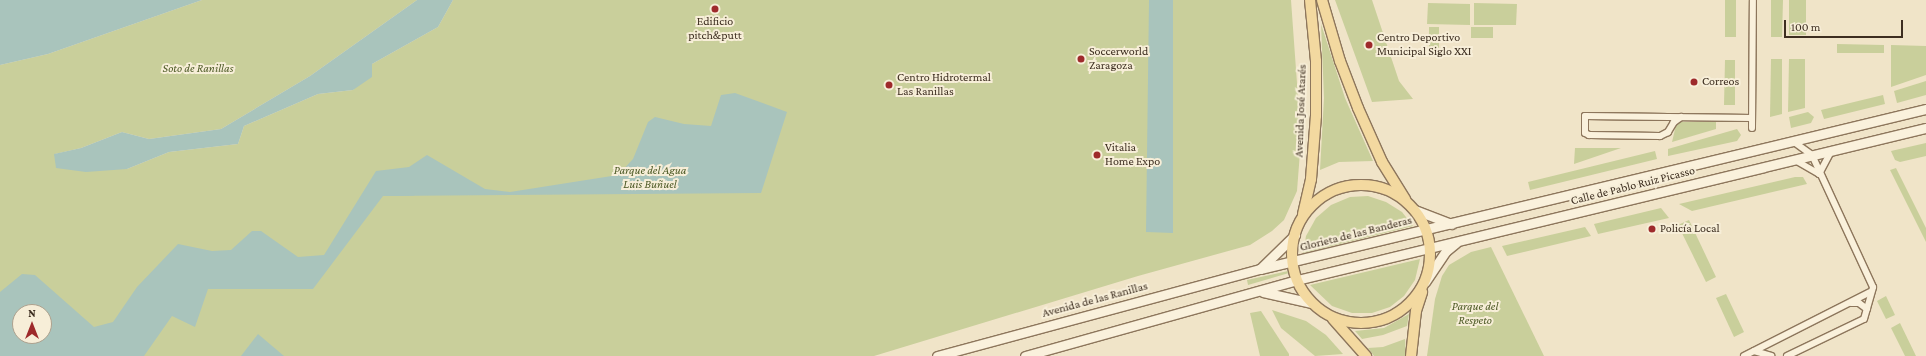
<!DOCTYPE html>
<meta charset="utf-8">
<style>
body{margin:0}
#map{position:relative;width:1926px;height:356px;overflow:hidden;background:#f0e4c8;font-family:"Crimson Pro",serif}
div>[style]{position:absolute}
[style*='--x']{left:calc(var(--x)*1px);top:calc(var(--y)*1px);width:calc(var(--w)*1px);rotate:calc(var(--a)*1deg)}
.green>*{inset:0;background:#c9cf9b}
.water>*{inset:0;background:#a9c4bc}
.roads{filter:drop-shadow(1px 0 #8d765c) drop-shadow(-1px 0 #8d765c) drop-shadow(0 1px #8d765c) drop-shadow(0 -1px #8d765c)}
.minor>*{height:6px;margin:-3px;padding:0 3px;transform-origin:3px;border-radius:3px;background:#faf1dc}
.secondary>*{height:9px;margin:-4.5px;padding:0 4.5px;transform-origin:4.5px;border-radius:4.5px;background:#faf1dc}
.primary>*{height:10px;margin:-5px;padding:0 5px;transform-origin:5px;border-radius:5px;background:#f3d9a0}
.primary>.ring{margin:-5px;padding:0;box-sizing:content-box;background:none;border:10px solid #f3d9a0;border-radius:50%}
.dots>*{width:11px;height:11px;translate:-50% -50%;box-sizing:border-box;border:2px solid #f7eed8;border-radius:50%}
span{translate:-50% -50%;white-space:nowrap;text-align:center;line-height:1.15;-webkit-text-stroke:4px #f7eed8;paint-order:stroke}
.poi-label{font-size:12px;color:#3d2e20}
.left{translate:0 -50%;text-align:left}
.park-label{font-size:12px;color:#4d5a26;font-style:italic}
.street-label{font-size:12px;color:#3d2e20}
.north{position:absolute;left:12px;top:304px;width:40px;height:40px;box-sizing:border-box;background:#f7eed8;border:1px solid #ada18e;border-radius:50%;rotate:0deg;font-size:11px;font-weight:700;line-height:16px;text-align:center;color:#3d2e20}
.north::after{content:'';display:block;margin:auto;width:14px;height:18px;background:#9e2a2b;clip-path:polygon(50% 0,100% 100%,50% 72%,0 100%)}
.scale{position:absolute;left:1784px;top:20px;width:119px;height:18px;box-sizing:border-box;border:2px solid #3d2e20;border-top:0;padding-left:5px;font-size:12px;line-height:14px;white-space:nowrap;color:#3d2e20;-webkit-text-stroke:3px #f7eed8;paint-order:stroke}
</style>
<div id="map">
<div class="green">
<div style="clip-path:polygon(evenodd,202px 0,417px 0,310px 76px,221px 129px,149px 139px,122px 132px,81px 148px,55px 154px,127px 169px,169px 152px,238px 144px,244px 126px,318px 94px,353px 90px,372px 64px,438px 27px,453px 0,1291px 0,1301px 139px,1297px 191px,1284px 220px,1272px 231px,1250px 245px,1138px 276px,874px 356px,0 356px,0 65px,48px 54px,202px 0,20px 312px,44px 312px,44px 336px,20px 336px,20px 312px)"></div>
<div style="clip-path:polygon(1335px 0,1372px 0,1399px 81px,1413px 99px,1372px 102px)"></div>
<div style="clip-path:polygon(1725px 0,1736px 0,1736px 37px,1725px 37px)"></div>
<div style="clip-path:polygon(1771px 0,1783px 0,1782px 37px,1771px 37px)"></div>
<div style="clip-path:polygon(1789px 0,1806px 0,1806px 35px,1789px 35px)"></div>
<div style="clip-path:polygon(1428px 3px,1470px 4px,1470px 25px,1427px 24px)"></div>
<div style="clip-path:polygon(1474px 3px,1517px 4px,1516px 25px,1474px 25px)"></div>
<div style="clip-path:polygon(1321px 24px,1345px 98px,1373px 161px,1339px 162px,1320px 170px,1324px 98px)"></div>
<div style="clip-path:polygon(1429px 27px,1439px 27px,1439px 48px,1429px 48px)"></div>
<div style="clip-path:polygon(1471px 27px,1493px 27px,1493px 38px,1471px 38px)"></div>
<div style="clip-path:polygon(1837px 44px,1884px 45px,1884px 53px,1837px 53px)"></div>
<div style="clip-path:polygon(1891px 45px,1926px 46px,1926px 75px,1891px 87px)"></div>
<div style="clip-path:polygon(1771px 59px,1782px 59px,1782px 114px,1770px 117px)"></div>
<div style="clip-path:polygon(1789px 59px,1805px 59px,1805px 108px,1788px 112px)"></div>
<div style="clip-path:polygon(1725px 60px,1735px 60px,1735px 105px,1724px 105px)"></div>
<div style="clip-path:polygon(1926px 81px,1926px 95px,1897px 103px,1894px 91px)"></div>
<div style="clip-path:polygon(1883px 95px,1885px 104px,1824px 119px,1821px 110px)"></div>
<div style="clip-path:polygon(1808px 112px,1814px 117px,1811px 123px,1791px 128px,1789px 117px)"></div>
<div style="clip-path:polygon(1681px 122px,1716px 122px,1716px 129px,1672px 142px,1676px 125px)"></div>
<div style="clip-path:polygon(1737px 129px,1741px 135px,1737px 141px,1668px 156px,1668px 149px)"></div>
<div style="clip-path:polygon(1926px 143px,1926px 156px,1900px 162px,1895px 160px,1891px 151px)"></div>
<div style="clip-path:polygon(1575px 148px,1621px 148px,1574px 164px)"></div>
<div style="clip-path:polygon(1655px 151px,1657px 159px,1530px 190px,1528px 182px)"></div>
<div style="clip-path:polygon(1896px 168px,1926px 228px,1926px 242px,1890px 170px)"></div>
<div style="clip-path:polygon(1795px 177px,1803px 177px,1807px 184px,1692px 211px,1679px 204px)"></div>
<div style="clip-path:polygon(1368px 196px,1386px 202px,1402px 212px,1413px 226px,1303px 253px,1306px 236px,1316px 218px,1331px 205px,1350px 197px)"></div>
<div style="clip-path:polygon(1661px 208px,1669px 218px,1598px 234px,1594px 224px)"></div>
<div style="clip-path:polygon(1689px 220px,1716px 277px,1706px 282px,1678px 225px)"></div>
<div style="clip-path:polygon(1585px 227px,1591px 236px,1507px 256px,1502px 246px)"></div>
<div style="clip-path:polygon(1491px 247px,1544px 356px,1427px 356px,1435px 299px,1442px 276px,1449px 265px,1471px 252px)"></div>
<div style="clip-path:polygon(1420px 259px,1415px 280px,1404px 296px,1390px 307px,1372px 313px,1352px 313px,1332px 306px,1310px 285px)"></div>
<div style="clip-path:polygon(1288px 271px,1289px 273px,1248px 285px,1247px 280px)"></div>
<div style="clip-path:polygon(1726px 294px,1744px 332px,1734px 337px,1716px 298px)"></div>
<div style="clip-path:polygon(1886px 296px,1895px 315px,1886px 319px,1877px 301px)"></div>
<div style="clip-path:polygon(1272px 310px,1306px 321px,1326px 335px,1343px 354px,1315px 356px,1281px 328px)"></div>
<div style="clip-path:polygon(1261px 311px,1289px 354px,1289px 356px,1260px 356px,1250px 313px)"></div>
<div style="clip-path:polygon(1409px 314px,1407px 326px,1383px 335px,1362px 339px,1355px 331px,1384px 328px)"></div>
<div style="clip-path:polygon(1900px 323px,1916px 356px,1905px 356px,1891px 328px)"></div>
<div style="clip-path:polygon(1405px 339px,1406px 356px,1374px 356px,1368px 348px,1383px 347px)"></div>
</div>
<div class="water">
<div style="clip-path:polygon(0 0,202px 0,48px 54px,0 65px)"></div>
<div style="clip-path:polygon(417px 0,453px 0,438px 27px,372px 64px,372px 77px,353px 90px,318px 94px,244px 126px,238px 144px,169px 152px,127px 169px,86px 172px,56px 168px,54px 154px,81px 148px,122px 132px,149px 139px,221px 129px,310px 76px)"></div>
<div style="clip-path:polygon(1149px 0,1173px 0,1173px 233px,1146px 232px)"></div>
<div style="clip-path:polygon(evenodd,735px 93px,787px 112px,761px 193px,383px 196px,313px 289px,208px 289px,195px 327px,172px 316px,144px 356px,0 356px,0 292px,22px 274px,35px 275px,94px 327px,113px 322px,137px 287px,178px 244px,212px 251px,231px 250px,252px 231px,261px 231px,298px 257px,324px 255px,376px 171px,409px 167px,427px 155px,485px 189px,510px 192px,618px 175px,633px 159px,648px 122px,655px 117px,684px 124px,711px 126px,721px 95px,735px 93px,20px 312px,44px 312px,44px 336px,20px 336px,20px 312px)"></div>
<div style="clip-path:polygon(258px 334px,284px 356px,241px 356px)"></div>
</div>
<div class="roads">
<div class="minor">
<div style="--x:1681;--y:117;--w:9;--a:144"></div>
<div style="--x:1674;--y:122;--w:12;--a:121"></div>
<div style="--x:1668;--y:132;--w:9;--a:153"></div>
<div style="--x:1660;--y:136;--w:71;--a:-179.2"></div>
<div style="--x:1589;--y:135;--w:4;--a:-153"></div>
<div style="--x:1585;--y:133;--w:17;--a:-90"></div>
<div style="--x:1585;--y:116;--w:167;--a:0.7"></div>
<div style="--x:1752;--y:128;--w:128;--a:-89.6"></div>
<div style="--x:1795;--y:160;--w:28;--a:30"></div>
<div style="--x:1819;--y:174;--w:26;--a:-62"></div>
<div style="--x:1851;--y:303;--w:8;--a:0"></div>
<div style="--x:1859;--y:303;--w:10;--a:37"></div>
<div style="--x:1754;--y:351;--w:18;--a:16"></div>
<div style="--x:1744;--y:356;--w:141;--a:-26.9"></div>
<div style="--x:1787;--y:356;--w:85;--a:-25.7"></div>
<div style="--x:1864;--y:319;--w:33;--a:-74"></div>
<div style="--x:1873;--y:287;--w:145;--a:-114.8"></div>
<div style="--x:1812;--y:155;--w:22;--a:-144"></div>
</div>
<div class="secondary">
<div style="--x:1415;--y:210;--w:39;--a:21"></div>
<div style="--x:1260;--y:269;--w:49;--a:-44.2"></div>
<div style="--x:1425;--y:282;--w:37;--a:-56"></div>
<div style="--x:1446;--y:251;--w:13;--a:-39"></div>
<div style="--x:1263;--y:292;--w:50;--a:12.7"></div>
<div style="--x:937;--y:356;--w:335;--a:-15.1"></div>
<div style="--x:1260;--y:269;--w:685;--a:-13.51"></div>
<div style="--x:1025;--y:356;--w:282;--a:-15.6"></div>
<div style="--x:1297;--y:280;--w:647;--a:-13.59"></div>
</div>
<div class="primary">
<div style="--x:1322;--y:0;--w:64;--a:73.6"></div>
<div style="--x:1340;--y:61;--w:50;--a:69"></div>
<div style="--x:1358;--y:108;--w:59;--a:66"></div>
<div style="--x:1382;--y:162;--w:44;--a:58.1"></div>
<div class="ring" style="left:1292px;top:185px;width:128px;height:128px"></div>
<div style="--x:1303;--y:214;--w:36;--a:-77"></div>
<div style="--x:1311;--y:179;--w:63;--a:-85.5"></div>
<div style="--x:1316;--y:116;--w:55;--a:-90"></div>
<div style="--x:1316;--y:61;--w:61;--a:-95.6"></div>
<div style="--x:1333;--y:319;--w:50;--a:48.3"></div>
<div style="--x:1411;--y:356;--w:45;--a:-83.7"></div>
<div style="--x:1416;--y:311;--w:20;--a:-72"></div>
</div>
</div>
<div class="dots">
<div style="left:715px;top:9px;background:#9e2a2b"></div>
<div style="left:1369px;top:45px;background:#9e2a2b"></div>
<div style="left:1081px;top:59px;background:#9e2a2b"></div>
<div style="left:1694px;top:82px;background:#9e2a2b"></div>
<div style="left:889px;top:85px;background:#9e2a2b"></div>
<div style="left:1097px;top:155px;background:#9e2a2b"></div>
<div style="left:1652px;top:229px;background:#9e2a2b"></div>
</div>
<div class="poi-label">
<span style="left:715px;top:29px">Edificio<br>pitch&amp;putt</span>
<span class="left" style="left:1377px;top:45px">Centro Deportivo<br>Municipal Siglo XXI</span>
<span class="left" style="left:1089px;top:59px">Soccerworld<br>Zaragoza</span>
<span class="left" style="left:897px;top:85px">Centro Hidrotermal<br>Las Ranillas</span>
<span class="left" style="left:1702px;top:82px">Correos</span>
<span class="left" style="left:1105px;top:155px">Vitalia<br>Home Expo</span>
<span class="left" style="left:1660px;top:229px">Policía Local</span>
</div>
<div class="park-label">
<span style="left:198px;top:69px">Soto de Ranillas</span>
<span style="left:650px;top:178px">Parque del Agua<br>Luis Buñuel</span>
<span style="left:1475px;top:314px">Parque del<br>Respeto</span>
</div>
<div class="street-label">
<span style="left:1301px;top:111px;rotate:-88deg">Avenida José Atarés</span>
<span style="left:1633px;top:186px;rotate:-14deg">Calle de Pablo Ruiz Picasso</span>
<span style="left:1356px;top:234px;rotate:-14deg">Glorieta de las Banderas</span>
<span style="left:1095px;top:300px;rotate:-15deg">Avenida de las Ranillas</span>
</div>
<div class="north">N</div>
<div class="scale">100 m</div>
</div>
